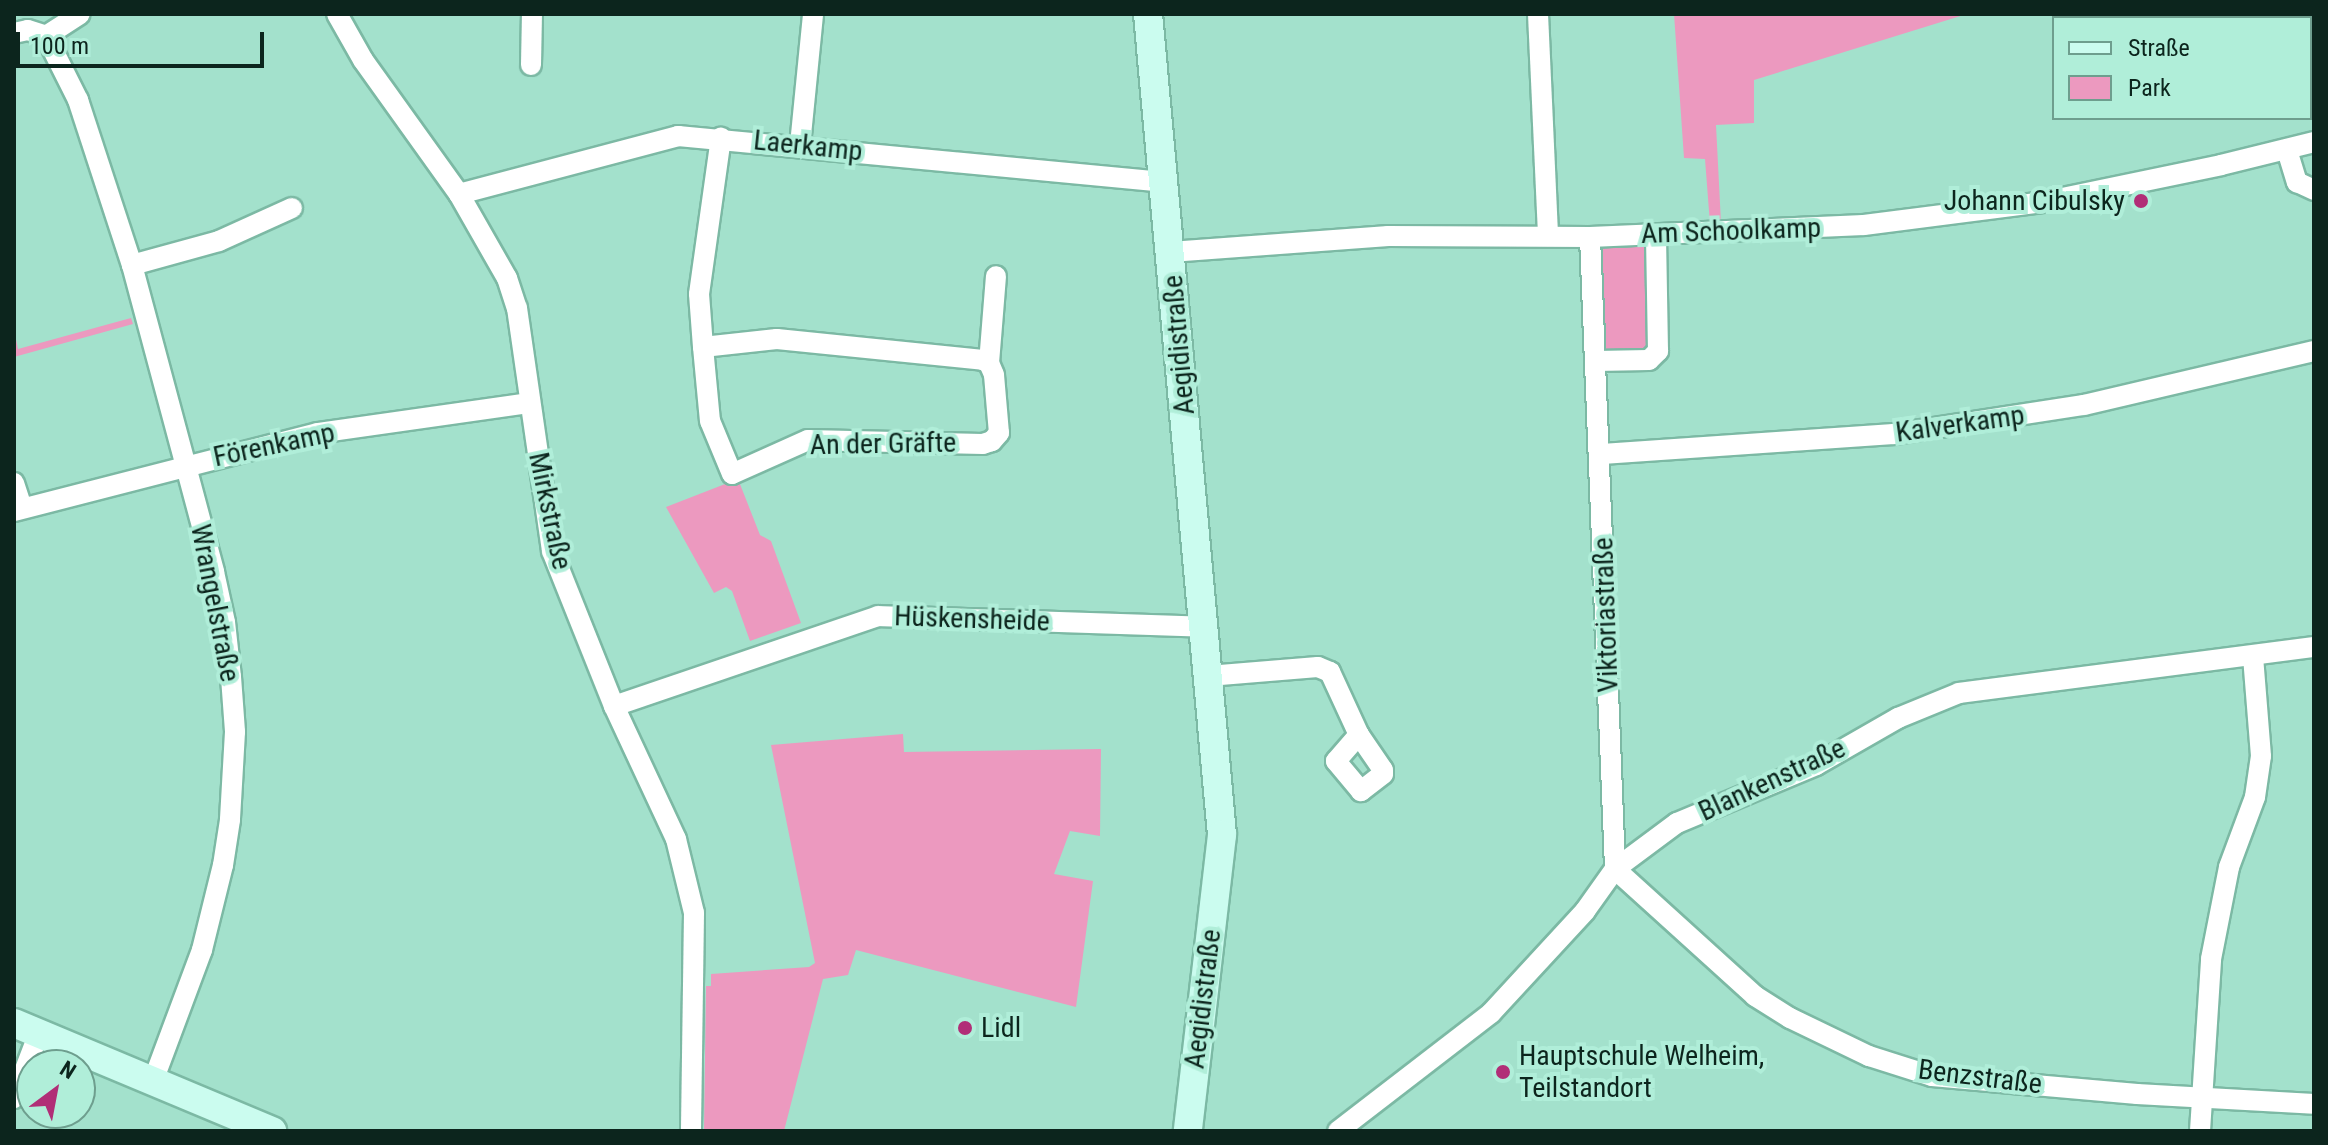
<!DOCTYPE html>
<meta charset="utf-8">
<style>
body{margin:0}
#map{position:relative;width:2328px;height:1145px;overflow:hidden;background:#a3e1cc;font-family:"Roboto Condensed",sans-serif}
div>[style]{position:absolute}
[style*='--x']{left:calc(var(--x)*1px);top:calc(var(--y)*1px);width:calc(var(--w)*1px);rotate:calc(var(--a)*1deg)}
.green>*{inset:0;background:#ec99bf}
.roads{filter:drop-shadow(2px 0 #7cb9a4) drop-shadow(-2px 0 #7cb9a4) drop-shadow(0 2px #7cb9a4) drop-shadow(0 -2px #7cb9a4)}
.street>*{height:20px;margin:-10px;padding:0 10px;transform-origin:10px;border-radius:10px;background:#fff}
.secondary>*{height:28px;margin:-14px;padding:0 14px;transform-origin:14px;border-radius:14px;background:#cbfcef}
.dots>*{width:22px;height:22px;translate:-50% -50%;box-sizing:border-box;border:4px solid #b0eed9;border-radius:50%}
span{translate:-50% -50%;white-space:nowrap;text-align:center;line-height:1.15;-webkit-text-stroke:8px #b0eed9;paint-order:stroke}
.street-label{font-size:28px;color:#0c251d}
.poi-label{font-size:28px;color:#0c251d}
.right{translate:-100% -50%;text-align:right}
.left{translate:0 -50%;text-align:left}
.frame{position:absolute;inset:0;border:16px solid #0c251d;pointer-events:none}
.legend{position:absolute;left:2052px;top:16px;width:260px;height:104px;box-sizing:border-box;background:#b0eed9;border:2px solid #6e9e8e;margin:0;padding:10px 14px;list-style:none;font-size:24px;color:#0c251d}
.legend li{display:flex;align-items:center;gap:16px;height:40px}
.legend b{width:40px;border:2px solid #6e9e8e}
.north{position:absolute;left:16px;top:1049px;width:80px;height:80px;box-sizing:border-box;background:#b0eed9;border:2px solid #6e9e8e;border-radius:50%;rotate:32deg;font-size:22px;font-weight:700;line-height:32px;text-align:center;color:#0c251d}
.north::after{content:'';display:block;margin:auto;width:28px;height:36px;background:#b12e77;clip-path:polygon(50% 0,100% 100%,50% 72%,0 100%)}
.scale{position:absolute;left:16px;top:32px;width:248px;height:36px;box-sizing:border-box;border:4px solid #0c251d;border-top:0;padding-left:10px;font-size:24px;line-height:28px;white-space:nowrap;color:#0c251d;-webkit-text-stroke:6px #b0eed9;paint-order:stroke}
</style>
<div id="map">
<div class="green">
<div style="clip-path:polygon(1674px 14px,1967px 14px,1754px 80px,1754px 123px,1716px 125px,1721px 223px,1710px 224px,1705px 159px,1684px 158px)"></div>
<div style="clip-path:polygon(1641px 245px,1648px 250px,1650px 350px,1608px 353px,1603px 346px,1600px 253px,1604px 246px)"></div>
<div style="clip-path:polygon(131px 318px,133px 324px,14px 357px,14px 330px,18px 349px)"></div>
<div style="clip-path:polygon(738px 479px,760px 535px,771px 541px,801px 623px,750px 641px,732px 591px,726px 587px,714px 593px,666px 507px)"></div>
<div style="clip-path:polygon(903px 734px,904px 752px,1101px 749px,1100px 836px,1070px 831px,1054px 874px,1093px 881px,1076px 1007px,856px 950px,848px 975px,823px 979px,784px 1131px,704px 1131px,706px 986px,711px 986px,711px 974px,809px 967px,815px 963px,771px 745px)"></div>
</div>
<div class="roads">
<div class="street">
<div style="--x:337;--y:14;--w:53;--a:60.5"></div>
<div style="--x:363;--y:60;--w:165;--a:54.4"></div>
<div style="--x:459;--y:194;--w:97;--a:60.3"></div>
<div style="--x:507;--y:278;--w:32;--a:72"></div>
<div style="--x:517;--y:308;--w:246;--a:81.8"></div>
<div style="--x:552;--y:551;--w:167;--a:68.2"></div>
<div style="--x:614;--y:706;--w:147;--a:65"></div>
<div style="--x:676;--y:839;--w:76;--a:76.3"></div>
<div style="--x:694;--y:913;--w:218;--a:90.8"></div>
<div style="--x:1538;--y:14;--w:221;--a:87.4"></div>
<div style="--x:14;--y:33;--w:14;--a:-12"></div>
<div style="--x:28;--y:30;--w:19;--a:18"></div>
<div style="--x:46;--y:36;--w:72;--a:63.4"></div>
<div style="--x:78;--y:100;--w:174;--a:71.9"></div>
<div style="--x:132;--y:265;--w:318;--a:75"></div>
<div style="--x:214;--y:572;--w:51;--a:77.6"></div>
<div style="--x:225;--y:622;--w:55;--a:83.8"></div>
<div style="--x:231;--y:677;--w:55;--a:85.8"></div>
<div style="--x:235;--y:732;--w:88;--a:93.3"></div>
<div style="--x:230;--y:820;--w:46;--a:98.8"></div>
<div style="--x:223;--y:865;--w:88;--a:103.9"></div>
<div style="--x:202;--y:950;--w:140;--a:110.5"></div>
<div style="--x:46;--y:36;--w:40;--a:-32.9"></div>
<div style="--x:531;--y:65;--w:51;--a:-88.9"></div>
<div style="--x:800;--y:145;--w:132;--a:-84.3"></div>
<div style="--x:2287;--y:150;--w:34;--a:73"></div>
<div style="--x:2297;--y:182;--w:19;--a:25"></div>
<div style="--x:459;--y:194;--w:227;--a:-14.8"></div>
<div style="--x:678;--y:136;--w:487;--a:5.4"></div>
<div style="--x:1590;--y:237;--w:632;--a:87.73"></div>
<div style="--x:1615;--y:869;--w:189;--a:42.2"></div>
<div style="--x:1755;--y:996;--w:41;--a:32.2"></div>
<div style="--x:1790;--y:1018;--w:88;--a:25.7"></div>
<div style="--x:1869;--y:1056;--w:66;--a:17.6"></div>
<div style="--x:1932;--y:1076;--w:206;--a:5"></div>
<div style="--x:2137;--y:1094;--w:177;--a:3.2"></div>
<div style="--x:1170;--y:252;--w:219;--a:-4.2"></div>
<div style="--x:1388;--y:236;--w:202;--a:0.3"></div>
<div style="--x:1590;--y:237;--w:274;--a:-2.5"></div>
<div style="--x:1864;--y:225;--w:180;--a:-7.3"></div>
<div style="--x:2043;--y:202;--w:182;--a:-11.7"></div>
<div style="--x:2221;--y:165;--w:96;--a:-13.9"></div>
<div style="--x:132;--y:265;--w:90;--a:-15.4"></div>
<div style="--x:219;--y:241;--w:80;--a:-24.3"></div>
<div style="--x:703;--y:347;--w:74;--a:-6.2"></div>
<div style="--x:777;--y:339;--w:207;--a:5.8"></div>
<div style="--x:983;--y:360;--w:7;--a:27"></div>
<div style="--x:989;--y:363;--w:13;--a:67"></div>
<div style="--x:994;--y:375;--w:58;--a:85.1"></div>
<div style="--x:999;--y:433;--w:11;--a:131"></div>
<div style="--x:992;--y:441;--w:9;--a:162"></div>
<div style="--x:983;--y:444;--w:175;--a:-178.7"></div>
<div style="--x:808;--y:440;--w:83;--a:155.9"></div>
<div style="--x:732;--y:474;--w:57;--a:-112.5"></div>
<div style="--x:710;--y:421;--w:74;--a:-95.4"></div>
<div style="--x:703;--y:347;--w:53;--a:-94.3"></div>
<div style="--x:699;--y:294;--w:158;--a:-82"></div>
<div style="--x:1596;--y:361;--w:53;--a:-1.1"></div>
<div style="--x:1649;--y:360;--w:13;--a:-45"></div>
<div style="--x:1658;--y:351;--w:116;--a:-91"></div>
<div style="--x:989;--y:363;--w:87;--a:-85.4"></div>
<div style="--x:1601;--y:454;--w:294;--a:-3.9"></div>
<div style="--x:1894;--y:434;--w:192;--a:-8.7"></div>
<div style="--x:2084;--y:405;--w:236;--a:-13.2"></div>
<div style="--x:14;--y:483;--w:26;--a:72"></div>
<div style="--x:14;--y:511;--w:314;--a:-14.4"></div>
<div style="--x:318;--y:433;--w:213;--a:-8.1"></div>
<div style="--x:1208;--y:676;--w:110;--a:-4.7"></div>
<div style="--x:1318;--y:667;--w:13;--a:23"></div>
<div style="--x:1330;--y:672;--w:69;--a:65.3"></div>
<div style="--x:1359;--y:735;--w:42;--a:55.6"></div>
<div style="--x:1383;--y:770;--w:4;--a:90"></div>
<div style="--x:1383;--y:774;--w:28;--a:142"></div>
<div style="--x:1361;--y:791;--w:39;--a:-130"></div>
<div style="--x:1336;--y:761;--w:35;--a:-49"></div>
<div style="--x:614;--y:706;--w:279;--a:-18.8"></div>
<div style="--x:878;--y:616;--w:324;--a:1.9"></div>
<div style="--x:14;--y:1098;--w:70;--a:-69"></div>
<div style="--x:1338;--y:1131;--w:193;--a:-37.6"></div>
<div style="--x:1491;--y:1013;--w:139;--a:-47.3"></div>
<div style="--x:1585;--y:911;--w:52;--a:-54.5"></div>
<div style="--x:1615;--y:869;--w:77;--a:-36.6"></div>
<div style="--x:1677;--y:823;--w:151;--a:-22.6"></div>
<div style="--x:1816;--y:765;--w:95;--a:-29.8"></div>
<div style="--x:1898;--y:718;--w:66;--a:-22.3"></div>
<div style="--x:1959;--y:693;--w:358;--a:-7.4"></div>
<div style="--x:2200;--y:1131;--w:172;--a:-86.3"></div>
<div style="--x:2211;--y:959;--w:94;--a:-78.9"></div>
<div style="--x:2229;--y:867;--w:75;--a:-69.6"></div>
<div style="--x:2255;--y:797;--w:41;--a:-81.7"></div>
<div style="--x:2261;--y:756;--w:99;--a:-94.6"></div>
</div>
<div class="secondary">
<div style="--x:1148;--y:14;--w:824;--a:84.85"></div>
<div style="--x:1222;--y:835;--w:298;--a:96.6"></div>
<div style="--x:14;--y:1023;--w:280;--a:22.7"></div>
</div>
</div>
<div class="dots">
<div style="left:2141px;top:201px;background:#b12e77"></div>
<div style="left:965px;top:1028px;background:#b12e77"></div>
<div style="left:1503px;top:1072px;background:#b12e77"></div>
</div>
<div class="street-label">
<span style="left:808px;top:146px;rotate:6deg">Laerkamp</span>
<span style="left:1731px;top:231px;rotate:-2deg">Am Schoolkamp</span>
<span style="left:1179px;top:345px;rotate:-95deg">Aegidistraße</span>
<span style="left:1960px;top:424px;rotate:-8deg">Kalverkamp</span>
<span style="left:883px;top:444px;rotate:-1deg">An der Gräfte</span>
<span style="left:274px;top:445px;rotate:-12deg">Förenkamp</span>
<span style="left:550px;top:511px;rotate:78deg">Mirkstraße</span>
<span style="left:215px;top:603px;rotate:79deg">Wrangelstraße</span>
<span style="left:1606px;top:615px;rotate:-92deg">Viktoriastraße</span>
<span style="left:972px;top:619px;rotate:2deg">Hüskensheide</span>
<span style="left:1772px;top:780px;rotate:-25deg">Blankenstraße</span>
<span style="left:1203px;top:999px;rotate:-83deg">Aegidistraße</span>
<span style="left:1980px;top:1077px;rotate:7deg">Benzstraße</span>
</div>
<div class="poi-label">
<span class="right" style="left:2125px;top:201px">Johann Cibulsky</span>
<span class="left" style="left:981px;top:1028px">Lidl</span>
<span class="left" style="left:1519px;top:1072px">Hauptschule Welheim,<br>Teilstandort</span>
</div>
<div class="frame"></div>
<ul class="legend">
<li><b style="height:10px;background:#cbfcef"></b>Straße</li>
<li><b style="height:22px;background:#ec99bf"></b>Park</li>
</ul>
<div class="north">N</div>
<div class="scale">100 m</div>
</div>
